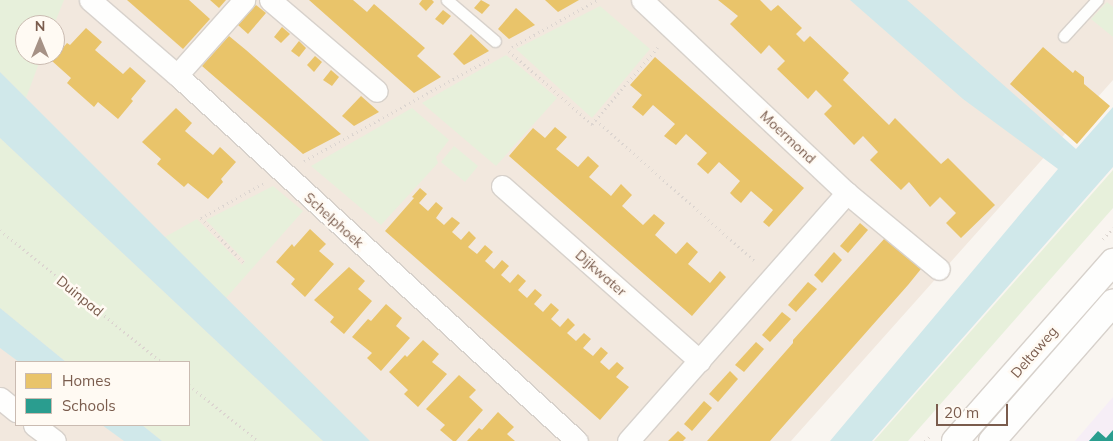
<!DOCTYPE html>
<style>
body{margin:0}
#map{position:relative;width:1113px;height:441px;overflow:hidden;background:#f9f5f0;font-family:Mulish,sans-serif}
div>[style]{position:absolute}
[style*='--x']{left:calc(var(--x)*1px);top:calc(var(--y)*1px);width:calc(var(--w)*1px);rotate:calc(var(--a)*1deg)}
.residential>*{inset:0;background:#f2e8de}
.education>*{inset:0;background:#f6eef6}
.green>*{inset:0;background:#e7f0db}
.water>*{inset:0;background:#d0e8ea}
.homes>*{inset:0;background:#e9c46a}
.schools>*{inset:0;background:#2a9d8f}
.path>*{height:3px;margin-top:-1.5px;transform-origin:0;background:repeating-linear-gradient(90deg,#dcd5d0 0 1px,transparent 0 5px)}
.roads{filter:drop-shadow(1px 0 #d7d1cb) drop-shadow(-1px 0 #d7d1cb) drop-shadow(0 1px #d7d1cb) drop-shadow(0 -1px #d7d1cb)}
.service>*{height:11px;margin:-5.5px;padding:0 5.5px;transform-origin:5.5px;border-radius:5.5px;background:#fefefd}
.minor>*{height:21px;margin:-10.5px;padding:0 10.5px;transform-origin:10.5px;border-radius:10.5px;background:#fefefd}
.tertiary>*{height:26px;margin:-13px;padding:0 13px;transform-origin:13px;border-radius:13px;background:#fefefd}
span{translate:-50% -50%;white-space:nowrap;text-align:center;line-height:1.15;-webkit-text-stroke:5px #fffaf3;paint-order:stroke}
.street-label{font-size:14px;color:#7a5c4d}
.legend{position:absolute;left:15px;top:361px;width:175px;height:65px;box-sizing:border-box;background:#fffaf3;border:1px solid #cabbb1;margin:0;padding:6px 9px;list-style:none;font-size:15px;color:#7a5c4d}
.legend li{display:flex;align-items:center;gap:10px;height:25px}
.legend b{width:25px;border:1px solid #cabbb1}
.north{position:absolute;left:15px;top:15px;width:50px;height:50px;box-sizing:border-box;background:#fffaf3;border:1px solid #cabbb1;border-radius:50%;rotate:0deg;font-size:14px;font-weight:700;line-height:20px;text-align:center;color:#7a5c4d}
.north::after{content:'';display:block;margin:auto;width:18px;height:22px;background:#a69286;clip-path:polygon(50% 0,100% 100%,50% 72%,0 100%)}
.scale{position:absolute;left:936px;top:404px;width:72px;height:22px;box-sizing:border-box;border:2px solid #7a5c4d;border-top:0;padding-left:6px;font-size:15px;line-height:18px;white-space:nowrap;color:#7a5c4d;-webkit-text-stroke:4px #fffaf3;paint-order:stroke}
</style>
<div id="map">
<div class="residential">
<div style="clip-path:polygon(evenodd,0 0,1113px 0,1113px 80px,791px 441px,0 441px,0 0,25px 25px,55px 25px,55px 55px,25px 55px,25px 25px,0 0,16px 362px,189px 362px,189px 425px,16px 425px,16px 362px)"></div>
</div>
<div class="education">
<div style="clip-path:polygon(1113px 397px,1113px 441px,1075px 441px)"></div>
</div>
<div class="green">
<div style="clip-path:polygon(0 0,64px 0,54px 25px,25px 25px,25px 55px,42px 55px,26px 98px,0 72px)"></div>
<div style="clip-path:polygon(1107px 2px,1113px 7px,1113px 37px,1091px 19px)"></div>
<div style="clip-path:polygon(600px 6px,650px 49px,592px 118px,516px 49px)"></div>
<div style="clip-path:polygon(506px 55px,557px 98px,496px 166px,422px 103px)"></div>
<div style="clip-path:polygon(412px 108px,449px 140px,436px 157px,438px 163px,381px 225px,311px 166px)"></div>
<div style="clip-path:polygon(0 138px,323px 441px,162px 441px,142px 425px,189px 425px,189px 362px,66px 362px,0 308px)"></div>
<div style="clip-path:polygon(454px 146px,478px 166px,465px 182px,441px 162px)"></div>
<div style="clip-path:polygon(1113px 170px,1113px 208px,908px 441px,874px 441px)"></div>
<div style="clip-path:polygon(273px 186px,303px 211px,226px 298px,165px 237px,197px 219px,242px 265px,245px 261px,206px 220px)"></div>
</div>
<div class="water">
<div style="clip-path:polygon(850px 0,907px 0,1076px 149px,1113px 107px,1113px 167px,872px 441px,830px 441px,1058px 169px,963px 99px)"></div>
<div style="clip-path:polygon(0 72px,164px 236px,370px 441px,323px 441px,0 138px)"></div>
<div style="clip-path:polygon(0 308px,66px 362px,19px 362px,0 348px)"></div>
<div style="clip-path:polygon(102px 425px,142px 425px,162px 441px,124px 441px)"></div>
</div>
<div class="homes">
<div style="clip-path:polygon(127px 0,189px 0,210px 19px,183px 49px)"></div>
<div style="clip-path:polygon(210px 0,226px 0,219px 8px)"></div>
<div style="clip-path:polygon(309px 0,353px 0,367px 12px,374px 4px,425px 48px,417px 56px,441px 77px,414px 93px)"></div>
<div style="clip-path:polygon(422px 0,432px 0,434px 2px,426px 11px,419px 4px)"></div>
<div style="clip-path:polygon(481px 0,490px 5px,482px 14px,474px 8px)"></div>
<div style="clip-path:polygon(545px 0,579px 0,558px 12px)"></div>
<div style="clip-path:polygon(718px 0,760px 0,771px 11px,778px 5px,802px 28px,796px 34px,804px 42px,810px 36px,849px 73px,843px 80px,889px 125px,895px 118px,941px 164px,948px 158px,995px 205px,961px 238px,946px 223px,956px 213px,940px 197px,930px 207px,909px 182px,901px 190px,870px 160px,878px 152px,863px 136px,854px 145px,824px 114px,832px 106px,816px 90px,808px 99px,777px 69px,785px 61px,769px 45px,761px 54px,730px 24px,738px 16px)"></div>
<div style="clip-path:polygon(256px 5px,266px 13px,248px 34px,238px 25px)"></div>
<div style="clip-path:polygon(516px 8px,535px 25px,509px 39px,498px 29px)"></div>
<div style="clip-path:polygon(443px 10px,451px 16px,443px 25px,435px 19px)"></div>
<div style="clip-path:polygon(282px 27px,290px 34px,281px 43px,274px 37px)"></div>
<div style="clip-path:polygon(86px 28px,102px 42px,95px 50px,123px 74px,130px 67px,146px 81px,131px 99px,133px 101px,118px 119px,98px 102px,94px 107px,67px 83px,71px 78px,52px 61px,67px 43px,70px 45px)"></div>
<div style="clip-path:polygon(471px 34px,489px 51px,464px 65px,453px 54px)"></div>
<div style="clip-path:polygon(229px 36px,246px 50px,341px 134px,303px 154px,269px 124px,202px 66px)"></div>
<div style="clip-path:polygon(299px 41px,306px 48px,299px 57px,291px 51px)"></div>
<div style="clip-path:polygon(1043px 47px,1073px 73px,1075px 70px,1084px 77px,1084px 84px,1110px 106px,1077px 144px,1010px 84px)"></div>
<div style="clip-path:polygon(315px 56px,322px 62px,314px 72px,307px 65px)"></div>
<div style="clip-path:polygon(655px 57px,804px 188px,769px 227px,763px 222px,773px 210px,751px 191px,741px 203px,735px 198px,730px 193px,740px 181px,719px 162px,708px 174px,697px 164px,707px 153px,686px 134px,676px 145px,664px 136px,675px 124px,653px 105px,643px 116px,632px 107px,642px 95px,630px 85px)"></div>
<div style="clip-path:polygon(331px 70px,339px 77px,332px 86px,323px 80px)"></div>
<div style="clip-path:polygon(361px 96px,379px 112px,354px 126px,342px 116px)"></div>
<div style="clip-path:polygon(176px 108px,192px 123px,185px 131px,213px 155px,220px 147px,236px 162px,221px 179px,223px 182px,208px 199px,188px 183px,184px 187px,157px 164px,161px 159px,142px 142px)"></div>
<div style="clip-path:polygon(555px 127px,567px 137px,556px 149px,578px 167px,588px 156px,599px 166px,589px 177px,611px 196px,621px 184px,632px 195px,622px 206px,643px 225px,654px 214px,665px 223px,655px 235px,676px 254px,687px 242px,698px 252px,688px 264px,710px 283px,720px 271px,726px 277px,692px 316px,509px 156px,533px 128px,545px 138px)"></div>
<div style="clip-path:polygon(420px 188px,427px 194px,419px 203px,428px 211px,436px 202px,443px 208px,436px 218px,444px 225px,452px 217px,460px 223px,452px 232px,461px 240px,469px 231px,476px 238px,468px 247px,477px 254px,485px 245px,493px 252px,485px 261px,494px 269px,502px 260px,509px 266px,501px 275px,510px 283px,518px 274px,526px 281px,518px 290px,527px 298px,535px 289px,542px 295px,534px 304px,543px 312px,551px 303px,559px 310px,551px 319px,560px 327px,568px 318px,575px 325px,567px 333px,576px 341px,584px 333px,591px 339px,583px 348px,593px 356px,601px 347px,608px 353px,600px 362px,609px 370px,617px 362px,624px 368px,616px 377px,629px 387px,600px 420px,385px 231px,414px 198px,412px 197px)"></div>
<div style="clip-path:polygon(860px 223px,868px 230px,848px 253px,840px 246px)"></div>
<div style="clip-path:polygon(310px 229px,326px 244px,319px 251px,334px 264px,305px 297px,291px 284px,295px 279px,276px 262px,292px 244px,294px 247px)"></div>
<div style="clip-path:polygon(885px 238px,921px 269px,908px 285px,770px 441px,707px 441px,793px 343px,793px 340px)"></div>
<div style="clip-path:polygon(834px 252px,842px 260px,822px 283px,814px 275px)"></div>
<div style="clip-path:polygon(349px 267px,365px 281px,358px 289px,372px 301px,344px 334px,330px 322px,334px 317px,314px 300px)"></div>
<div style="clip-path:polygon(808px 282px,817px 289px,796px 312px,788px 305px)"></div>
<div style="clip-path:polygon(386px 304px,402px 318px,396px 326px,410px 338px,381px 371px,367px 358px,372px 353px,352px 337px,368px 319px,371px 321px)"></div>
<div style="clip-path:polygon(782px 312px,791px 319px,770px 342px,762px 335px)"></div>
<div style="clip-path:polygon(423px 340px,439px 354px,432px 362px,447px 374px,418px 407px,404px 394px,408px 390px,389px 372px,405px 355px,407px 357px)"></div>
<div style="clip-path:polygon(756px 342px,764px 349px,744px 372px,735px 365px)"></div>
<div style="clip-path:polygon(730px 371px,738px 379px,718px 402px,709px 394px)"></div>
<div style="clip-path:polygon(459px 375px,476px 390px,469px 397px,483px 410px,456px 441px,453px 441px,440px 430px,445px 425px,426px 409px)"></div>
<div style="clip-path:polygon(704px 401px,712px 408px,692px 431px,684px 424px)"></div>
<div style="clip-path:polygon(498px 412px,514px 427px,507px 434px,515px 441px,467px 441px,479px 428px,482px 430px)"></div>
<div style="clip-path:polygon(678px 431px,686px 438px,683px 441px,668px 441px)"></div>
</div>
<div class="schools">
<div style="clip-path:polygon(1113px 430px,1113px 441px,1089px 441px,1098px 431px,1106px 438px)"></div>
</div>
<div class="path">
<div style="--x:512;--y:47;--w:97;--a:-28.9"></div>
<div style="--x:509;--y:51;--w:111;--a:41.3"></div>
<div style="--x:592;--y:124;--w:101;--a:-49.4"></div>
<div style="--x:596;--y:120;--w:214;--a:41.6"></div>
<div style="--x:304;--y:161;--w:213;--a:-28.8"></div>
<div style="--x:0;--y:230;--w:208;--a:39.3"></div>
<div style="--x:1103;--y:239;--w:15;--a:-48"></div>
<div style="--x:243;--y:262;--w:61;--a:-133.7"></div>
<div style="--x:201;--y:218;--w:72;--a:-29.1"></div>
<div style="--x:189;--y:385;--w:89;--a:39.1"></div>
<div style="--x:925;--y:441;--w:8;--a:-45"></div>
</div>
<div class="roads">
<div class="service">
<div style="--x:447;--y:0;--w:63;--a:40.5"></div>
<div style="--x:1064;--y:36;--w:49;--a:-47.5"></div>
</div>
<div class="minor">
<div style="--x:90;--y:0;--w:115;--a:40.8"></div>
<div style="--x:177;--y:75;--w:542;--a:42.46"></div>
<div style="--x:270;--y:0;--w:140;--a:40.4"></div>
<div style="--x:642;--y:0;--w:282;--a:43.3"></div>
<div style="--x:847;--y:193;--w:119;--a:39.6"></div>
<div style="--x:177;--y:75;--w:101;--a:-48.2"></div>
<div style="--x:502;--y:186;--w:264;--a:41.5"></div>
<div style="--x:0;--y:398;--w:21;--a:39"></div>
<div style="--x:34;--y:425;--w:26;--a:37"></div>
<div style="--x:628;--y:441;--w:331;--a:-48.6"></div>
</div>
<div class="tertiary">
<div style="--x:955;--y:441;--w:239;--a:-48.6"></div>
<div style="--x:992;--y:441;--w:184;--a:-48.8"></div>
</div>
</div>
<div class="street-label">
<span style="left:788px;top:137px;rotate:43deg">Moermond</span>
<span style="left:334px;top:220px;rotate:42deg">Schelphoek</span>
<span style="left:601px;top:273px;rotate:41deg">Dijkwater</span>
<span style="left:80px;top:296px;rotate:39deg">Duinpad</span>
<span style="left:1034px;top:352px;rotate:-49deg">Deltaweg</span>
</div>
<ul class="legend">
<li><b style="height:14px;background:#e9c46a"></b>Homes</li>
<li><b style="height:14px;background:#2a9d8f"></b>Schools</li>
</ul>
<div class="north">N</div>
<div class="scale">20 m</div>
</div>
